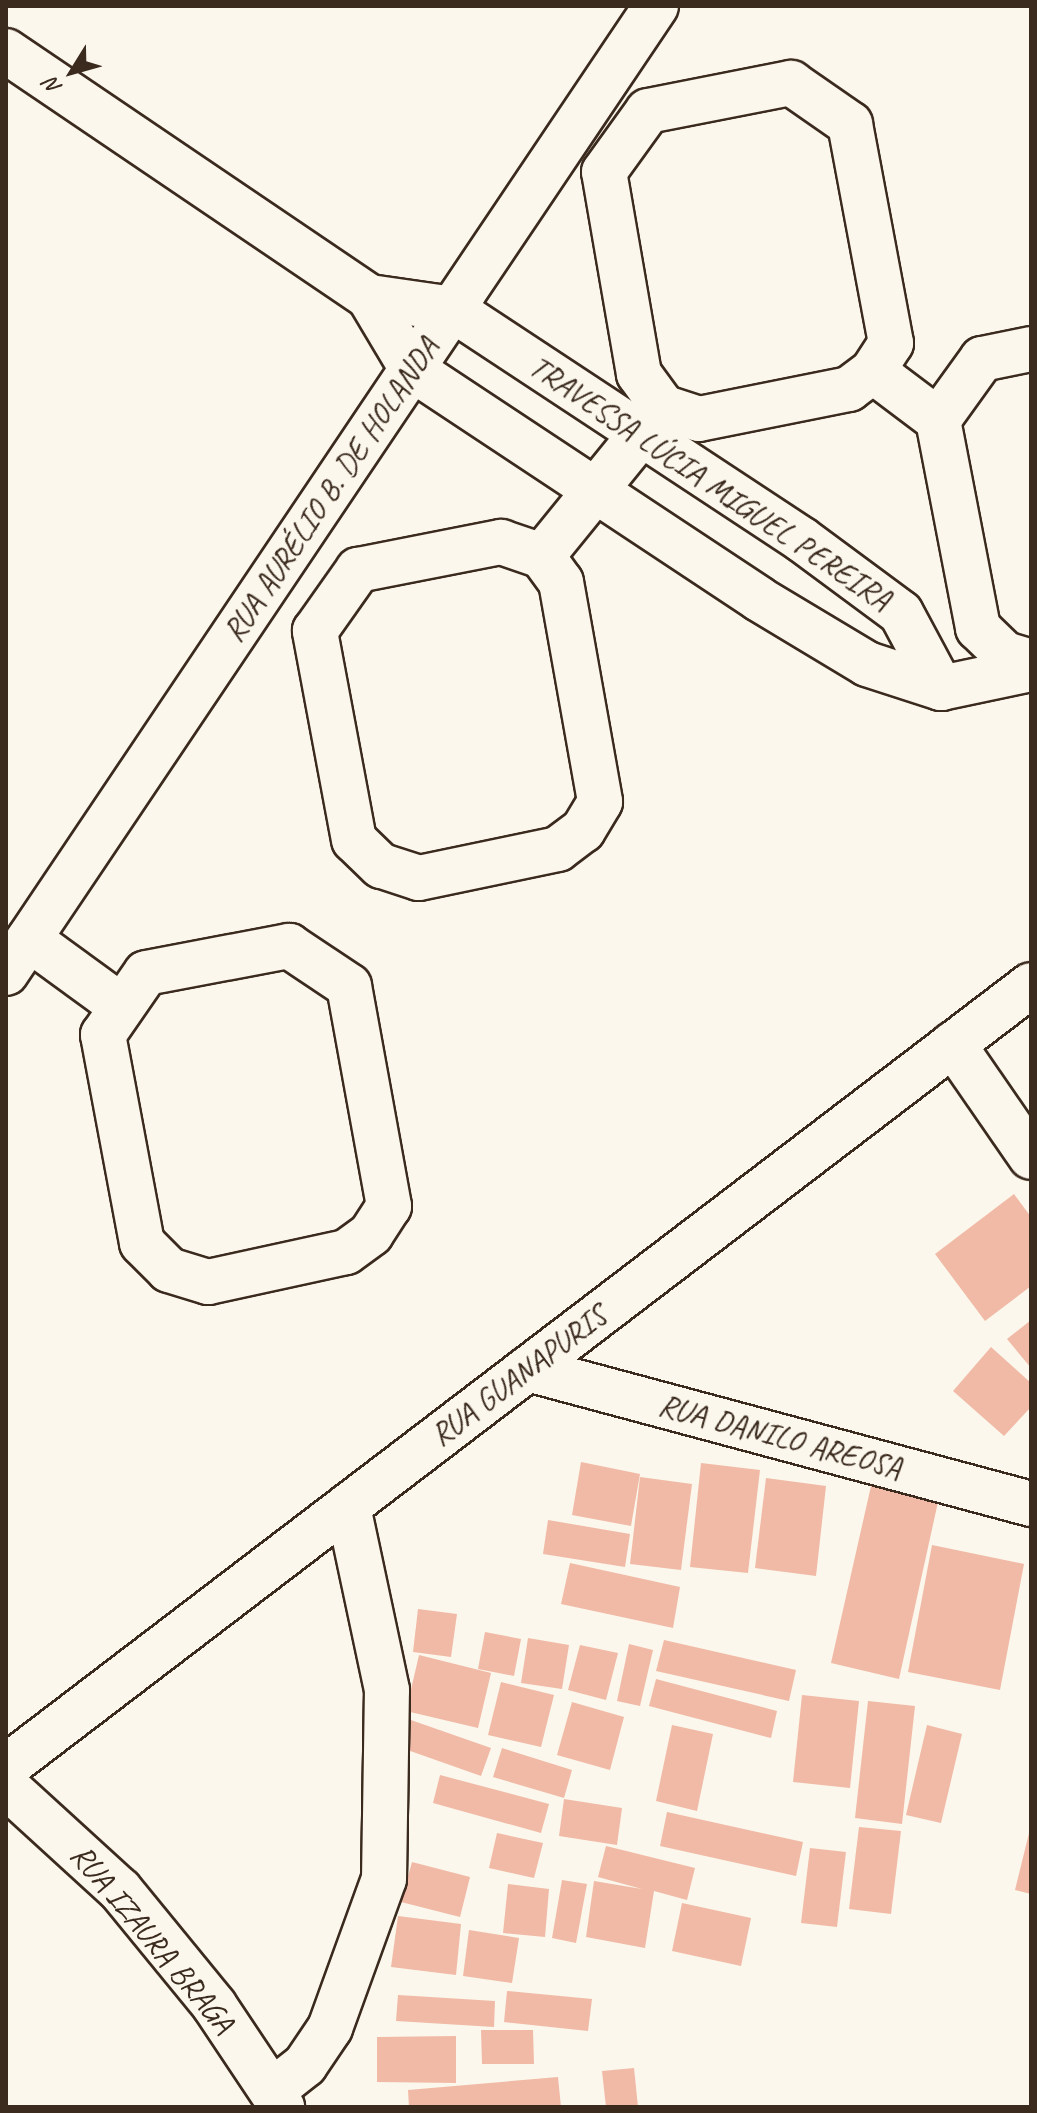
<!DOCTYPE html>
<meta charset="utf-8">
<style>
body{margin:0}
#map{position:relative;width:1037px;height:2113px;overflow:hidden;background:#fbf7ec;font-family:Caveat,sans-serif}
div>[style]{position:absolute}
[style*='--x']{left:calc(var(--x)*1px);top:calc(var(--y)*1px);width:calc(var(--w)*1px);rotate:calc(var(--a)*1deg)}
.building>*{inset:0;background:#f1baa6}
.roads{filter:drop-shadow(2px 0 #3b2a1e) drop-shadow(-2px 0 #3b2a1e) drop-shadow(0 2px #3b2a1e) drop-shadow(0 -2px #3b2a1e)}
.minor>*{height:44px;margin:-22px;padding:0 22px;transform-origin:22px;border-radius:22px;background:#fbf7ec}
.major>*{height:44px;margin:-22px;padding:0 22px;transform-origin:22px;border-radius:22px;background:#fbf7ec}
span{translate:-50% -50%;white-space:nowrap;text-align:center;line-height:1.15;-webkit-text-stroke:6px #fbf7ec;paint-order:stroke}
.street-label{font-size:32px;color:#3b2a1e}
.frame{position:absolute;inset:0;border:8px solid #3b2a1e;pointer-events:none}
.north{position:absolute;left:32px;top:32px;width:80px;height:80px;-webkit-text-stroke:6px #fbf7ec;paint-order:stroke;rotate:233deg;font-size:22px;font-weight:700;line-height:32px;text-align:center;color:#3b2a1e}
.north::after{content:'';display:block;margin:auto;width:28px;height:36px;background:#3b2a1e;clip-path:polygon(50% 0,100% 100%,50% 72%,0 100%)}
</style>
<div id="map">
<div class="building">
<div style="clip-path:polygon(1014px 1194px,1031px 1217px,1031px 1286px,985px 1321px,935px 1254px)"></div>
<div style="clip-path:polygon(1031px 1320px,1031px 1368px,1007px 1339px)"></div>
<div style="clip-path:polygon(991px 1347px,1031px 1383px,1031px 1407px,1004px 1436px,953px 1391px)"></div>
<div style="clip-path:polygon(581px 1462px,640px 1474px,631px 1526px,572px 1515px)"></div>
<div style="clip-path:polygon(701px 1463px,760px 1470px,748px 1573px,690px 1567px)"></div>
<div style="clip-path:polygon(640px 1477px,692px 1484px,681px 1570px,630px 1564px)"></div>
<div style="clip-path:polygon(766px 1478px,826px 1486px,816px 1576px,755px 1568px)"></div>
<div style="clip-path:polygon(871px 1486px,938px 1502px,899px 1679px,831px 1663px)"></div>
<div style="clip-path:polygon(548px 1520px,630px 1534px,625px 1567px,543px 1554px)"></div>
<div style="clip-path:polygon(932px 1545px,1024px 1564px,1000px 1690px,908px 1672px)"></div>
<div style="clip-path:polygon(570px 1563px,680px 1587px,673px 1628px,561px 1604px)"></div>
<div style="clip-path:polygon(418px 1609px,457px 1614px,451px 1657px,413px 1652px)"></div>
<div style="clip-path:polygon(485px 1632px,521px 1639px,514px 1676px,478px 1669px)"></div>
<div style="clip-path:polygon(528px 1638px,569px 1645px,562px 1689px,521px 1683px)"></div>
<div style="clip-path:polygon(664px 1640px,796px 1670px,789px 1701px,656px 1671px)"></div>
<div style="clip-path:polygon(629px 1644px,653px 1650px,640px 1706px,617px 1701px)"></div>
<div style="clip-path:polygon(580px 1645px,618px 1653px,606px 1700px,568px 1690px)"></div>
<div style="clip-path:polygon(419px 1655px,491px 1673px,478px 1728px,406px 1711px)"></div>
<div style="clip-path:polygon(656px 1679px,777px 1711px,771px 1738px,649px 1706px)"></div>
<div style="clip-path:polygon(501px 1682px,554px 1695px,541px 1747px,488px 1735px)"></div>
<div style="clip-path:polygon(802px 1695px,859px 1701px,850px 1788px,793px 1782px)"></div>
<div style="clip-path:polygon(868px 1701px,915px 1706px,902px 1824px,855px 1818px)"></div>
<div style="clip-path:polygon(572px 1702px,624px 1717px,610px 1770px,557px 1755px)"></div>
<div style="clip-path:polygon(408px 1719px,491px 1748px,481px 1776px,399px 1747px)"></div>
<div style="clip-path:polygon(672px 1725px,713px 1734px,697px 1811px,656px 1801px)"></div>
<div style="clip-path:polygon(927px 1725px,962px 1734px,941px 1823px,906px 1815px)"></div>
<div style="clip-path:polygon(502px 1748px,572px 1770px,564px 1798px,493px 1777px)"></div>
<div style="clip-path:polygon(440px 1775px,549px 1804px,541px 1833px,433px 1803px)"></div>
<div style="clip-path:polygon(564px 1799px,622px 1808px,617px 1845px,559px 1836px)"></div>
<div style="clip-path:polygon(667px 1812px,803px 1842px,796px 1876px,660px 1846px)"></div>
<div style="clip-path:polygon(1031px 1825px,1031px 1894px,1015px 1890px)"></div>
<div style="clip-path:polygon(859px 1827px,901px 1831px,891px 1914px,849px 1909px)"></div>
<div style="clip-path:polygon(497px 1833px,543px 1843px,534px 1878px,489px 1868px)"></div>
<div style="clip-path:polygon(606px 1846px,695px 1868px,687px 1900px,654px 1891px,645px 1948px,586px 1937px,594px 1881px,642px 1889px,598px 1877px)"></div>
<div style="clip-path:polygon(810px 1848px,846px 1852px,837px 1927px,801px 1923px)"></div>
<div style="clip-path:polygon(412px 1862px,470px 1877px,460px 1917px,401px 1902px)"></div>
<div style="clip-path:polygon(562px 1880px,587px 1884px,576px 1943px,552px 1938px)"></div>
<div style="clip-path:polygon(508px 1884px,549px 1889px,545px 1937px,503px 1933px)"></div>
<div style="clip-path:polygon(682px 1903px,751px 1918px,741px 1966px,672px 1951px)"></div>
<div style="clip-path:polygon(398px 1916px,461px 1924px,456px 1975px,391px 1967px)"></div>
<div style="clip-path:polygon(469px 1930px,519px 1938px,512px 1983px,463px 1976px)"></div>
<div style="clip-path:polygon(507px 1991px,592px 1999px,588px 2031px,504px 2022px)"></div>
<div style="clip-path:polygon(398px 1995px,495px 2001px,494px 2027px,396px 2021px)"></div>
<div style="clip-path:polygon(481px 2030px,533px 2030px,534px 2064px,482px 2064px)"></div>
<div style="clip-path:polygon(456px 2036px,456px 2083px,377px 2082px,377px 2037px)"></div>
<div style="clip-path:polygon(634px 2068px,638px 2107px,606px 2107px,602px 2071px)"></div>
<div style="clip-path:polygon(558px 2077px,561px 2107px,409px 2107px,408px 2090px)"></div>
</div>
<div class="roads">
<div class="minor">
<div style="--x:6;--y:51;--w:439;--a:34.1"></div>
<div style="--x:369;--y:297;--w:84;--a:8.2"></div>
<div style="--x:452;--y:309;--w:418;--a:33.4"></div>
<div style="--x:801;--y:539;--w:124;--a:36.5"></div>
<div style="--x:901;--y:613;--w:85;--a:61.9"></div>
<div style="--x:791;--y:83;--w:72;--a:34.8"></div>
<div style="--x:850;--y:124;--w:223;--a:79.4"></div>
<div style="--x:891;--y:343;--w:33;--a:123"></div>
<div style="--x:873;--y:371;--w:30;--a:143"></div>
<div style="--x:849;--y:389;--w:153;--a:168.7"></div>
<div style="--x:699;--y:419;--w:38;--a:-162"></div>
<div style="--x:663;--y:407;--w:41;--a:-126"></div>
<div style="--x:639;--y:374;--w:205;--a:-99.8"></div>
<div style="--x:604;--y:172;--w:75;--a:-54.2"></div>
<div style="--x:648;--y:111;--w:146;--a:-11.1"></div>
<div style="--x:369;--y:297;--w:84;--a:59.2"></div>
<div style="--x:412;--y:369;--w:416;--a:33.5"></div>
<div style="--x:759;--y:599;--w:126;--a:31"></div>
<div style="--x:867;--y:664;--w:78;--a:18"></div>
<div style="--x:1031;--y:349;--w:50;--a:168.5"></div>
<div style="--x:982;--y:359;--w:75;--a:125.8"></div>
<div style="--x:938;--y:420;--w:212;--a:79.1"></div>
<div style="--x:978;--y:628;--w:37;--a:44"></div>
<div style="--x:1005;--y:654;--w:27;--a:17"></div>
<div style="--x:873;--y:371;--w:81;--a:37"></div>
<div style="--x:501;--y:542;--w:43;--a:18.9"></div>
<div style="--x:542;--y:556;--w:32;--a:54"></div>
<div style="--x:561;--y:582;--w:223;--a:79.9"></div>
<div style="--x:600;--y:802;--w:33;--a:121"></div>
<div style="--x:583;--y:830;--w:31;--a:143"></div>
<div style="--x:558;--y:849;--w:142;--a:168.2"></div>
<div style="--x:419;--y:878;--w:40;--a:-162"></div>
<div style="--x:381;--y:866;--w:37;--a:-136"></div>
<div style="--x:354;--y:840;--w:213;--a:-100.6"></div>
<div style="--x:315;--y:631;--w:75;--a:-54.8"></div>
<div style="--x:358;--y:570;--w:146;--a:-11.1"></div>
<div style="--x:542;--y:556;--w:186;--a:-50.9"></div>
<div style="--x:941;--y:688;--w:92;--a:-11.9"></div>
<div style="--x:29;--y:939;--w:110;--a:36.1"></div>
<div style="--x:289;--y:946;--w:72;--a:33.7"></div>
<div style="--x:349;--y:986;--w:224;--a:79.7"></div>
<div style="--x:389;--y:1206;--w:33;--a:123"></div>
<div style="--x:371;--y:1234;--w:31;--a:144"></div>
<div style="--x:346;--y:1252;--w:141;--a:167.7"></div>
<div style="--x:208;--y:1282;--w:41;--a:-162.9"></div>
<div style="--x:169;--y:1270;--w:38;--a:-135"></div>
<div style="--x:142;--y:1243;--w:212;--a:-100.6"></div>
<div style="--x:103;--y:1035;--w:75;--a:-55.3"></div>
<div style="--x:146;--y:973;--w:146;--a:-10.7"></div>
<div style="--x:6;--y:973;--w:1165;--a:-56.09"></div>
<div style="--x:953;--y:1044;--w:137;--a:55.4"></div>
<div style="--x:528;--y:1369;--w:521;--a:15.02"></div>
<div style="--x:6;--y:1786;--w:154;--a:42.4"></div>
<div style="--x:120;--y:1890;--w:149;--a:50.7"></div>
<div style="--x:214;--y:2005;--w:123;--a:56.3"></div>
<div style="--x:272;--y:2091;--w:42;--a:-38.2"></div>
<div style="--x:305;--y:2065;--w:45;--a:-56"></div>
<div style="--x:330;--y:2028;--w:158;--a:-70.1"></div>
<div style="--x:384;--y:1879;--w:189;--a:-89.1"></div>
<div style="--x:387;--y:1690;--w:188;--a:-102"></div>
</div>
<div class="major">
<div style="--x:6;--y:1767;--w:1289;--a:-37.34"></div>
</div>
</div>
<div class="street-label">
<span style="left:710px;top:483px;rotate:34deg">TRAVESSA LÚCIA MIGUEL PEREIRA</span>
<span style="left:331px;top:490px;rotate:-56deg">RUA AURÉLIO B. DE HOLANDA</span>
<span style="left:519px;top:1376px;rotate:-37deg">RUA GUANAPURIS</span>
<span style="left:780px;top:1437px;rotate:15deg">RUA DANILO AREOSA</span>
<span style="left:152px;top:1939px;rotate:50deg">RUA IZAURA BRAGA</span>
</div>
<div class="frame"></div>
<div class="north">N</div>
</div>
